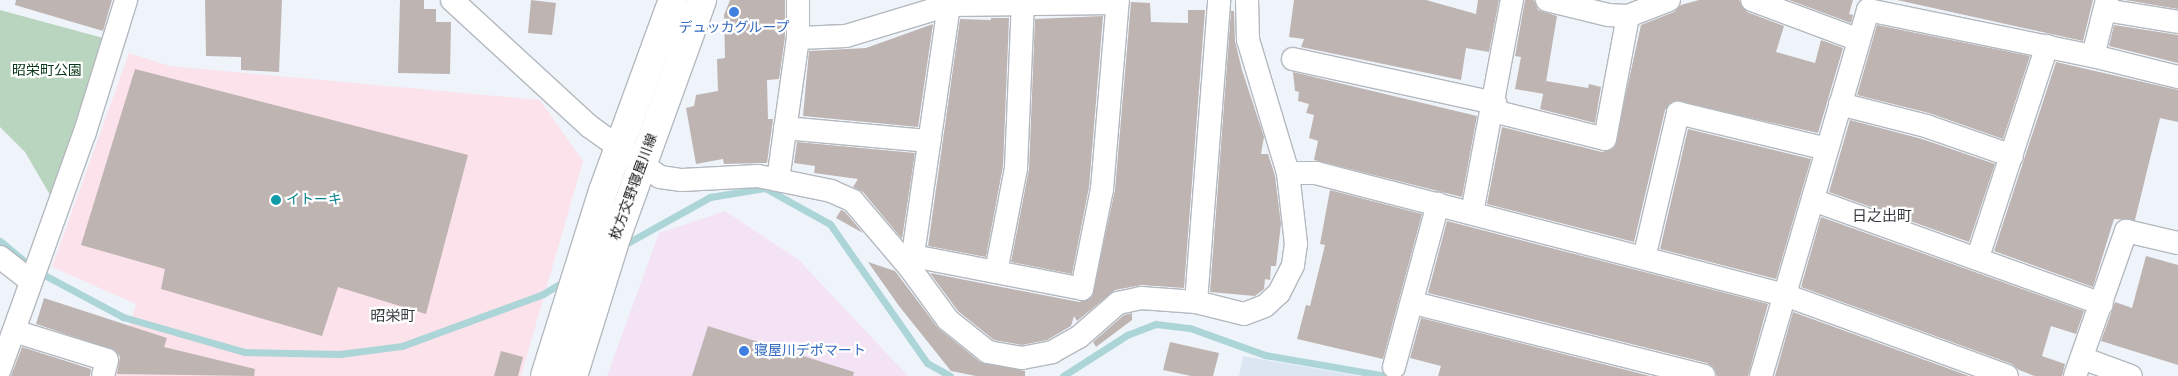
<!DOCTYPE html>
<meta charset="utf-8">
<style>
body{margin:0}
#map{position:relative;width:2178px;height:376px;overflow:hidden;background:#eff4fb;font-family:"Fira Sans Condensed","Noto Sans JP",sans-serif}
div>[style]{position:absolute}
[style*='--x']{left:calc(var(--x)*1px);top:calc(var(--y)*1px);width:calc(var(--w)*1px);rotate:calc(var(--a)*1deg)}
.commercial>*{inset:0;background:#f4e3f5}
.industrial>*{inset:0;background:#fbe2eb}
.built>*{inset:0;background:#dce6f2}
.green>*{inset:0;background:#bad5bf}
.stream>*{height:7px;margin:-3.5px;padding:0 3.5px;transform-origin:3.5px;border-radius:3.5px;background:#acd5d7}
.building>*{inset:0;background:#beb5b3}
.roads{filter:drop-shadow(1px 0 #b4b9bf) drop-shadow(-1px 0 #b4b9bf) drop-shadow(0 1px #b4b9bf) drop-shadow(0 -1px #b4b9bf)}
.minor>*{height:22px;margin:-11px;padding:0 11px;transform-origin:11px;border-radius:11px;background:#fff}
.major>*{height:28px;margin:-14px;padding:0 14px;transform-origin:14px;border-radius:14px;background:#fff}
.dots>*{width:14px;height:14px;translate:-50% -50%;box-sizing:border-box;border:2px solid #fff;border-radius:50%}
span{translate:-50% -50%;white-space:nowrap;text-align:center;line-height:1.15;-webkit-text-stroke:4.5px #fff;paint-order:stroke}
.shop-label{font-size:14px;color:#366cbe}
.left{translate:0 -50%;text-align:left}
.park-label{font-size:14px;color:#0b391a}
.street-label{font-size:14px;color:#191a1d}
.culture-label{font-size:14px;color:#0d838f}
.neighbourhood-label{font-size:15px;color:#383c41}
</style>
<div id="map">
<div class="commercial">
<div style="clip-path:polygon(725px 211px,799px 260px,908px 376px,607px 376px,659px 233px)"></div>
</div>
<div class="industrial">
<div style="clip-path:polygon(129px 53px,170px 66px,540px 100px,583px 161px,521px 376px,115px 376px,136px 304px,52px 267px)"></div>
</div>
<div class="built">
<div style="clip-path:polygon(1243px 356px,1359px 376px,1239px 376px)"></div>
</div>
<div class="green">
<div style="clip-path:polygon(0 10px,107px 39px,53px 200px,25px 152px,0 127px)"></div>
</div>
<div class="stream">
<div style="--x:0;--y:241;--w:45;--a:39.6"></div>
<div style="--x:35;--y:270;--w:100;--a:28.1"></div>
<div style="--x:123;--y:317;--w:126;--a:16.1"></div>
<div style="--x:244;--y:352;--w:96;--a:1.2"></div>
<div style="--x:340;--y:354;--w:63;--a:-7.4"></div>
<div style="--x:402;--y:346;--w:150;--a:-20.2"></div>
<div style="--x:543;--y:294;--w:27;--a:-31"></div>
<div style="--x:622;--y:246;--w:101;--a:-29.1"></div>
<div style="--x:710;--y:197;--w:56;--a:-9.3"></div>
<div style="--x:765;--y:188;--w:74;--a:29"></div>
<div style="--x:830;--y:224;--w:169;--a:55.1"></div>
<div style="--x:927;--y:363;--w:26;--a:29"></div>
<div style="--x:1063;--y:376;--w:76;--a:-32.6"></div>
<div style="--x:1127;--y:335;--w:31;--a:-21"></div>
<div style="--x:1156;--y:324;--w:34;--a:7"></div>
<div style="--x:1190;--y:328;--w:80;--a:19.8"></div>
<div style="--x:1265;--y:355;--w:123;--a:9.8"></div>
</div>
<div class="building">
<div style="clip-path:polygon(16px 0,112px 0,103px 31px,15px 5px)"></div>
<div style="clip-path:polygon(205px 0,282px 0,279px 72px,241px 70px,241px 57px,206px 56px)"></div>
<div style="clip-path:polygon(400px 0,424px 0,424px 9px,436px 9px,436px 22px,451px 22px,450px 74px,398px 73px)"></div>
<div style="clip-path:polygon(531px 0,556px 3px,552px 35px,528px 33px)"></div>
<div style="clip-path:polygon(730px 0,785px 0,785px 37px,779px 79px,767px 80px,768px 119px,773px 119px,767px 163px,724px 164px,723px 159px,696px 164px,686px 108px,694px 106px,696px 95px,718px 91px,717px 59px,725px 58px,724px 15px)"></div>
<div style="clip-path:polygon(1294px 0,1426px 0,1476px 14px,1478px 0,1499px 0,1489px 52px,1466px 48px,1461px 80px,1301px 47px,1304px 39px,1289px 37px)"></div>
<div style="clip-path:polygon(1525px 0,1534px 0,1538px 10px,1557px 16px,1544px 94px,1515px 89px,1521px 57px,1515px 56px)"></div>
<div style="clip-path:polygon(1699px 0,1739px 0,1747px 12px,1784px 26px,1776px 52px,1815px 63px,1821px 40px,1843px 48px,1818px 133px,1674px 101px,1665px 110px,1634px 242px,1487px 204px,1502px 127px,1602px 152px,1614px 148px,1641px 25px,1674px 12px,1681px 5px)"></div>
<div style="clip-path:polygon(1789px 0,1853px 0,1849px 14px,1853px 15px,1851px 23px)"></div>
<div style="clip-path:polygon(1897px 0,2093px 0,2083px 41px)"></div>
<div style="clip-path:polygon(2125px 0,2178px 0,2178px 9px)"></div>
<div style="clip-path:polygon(1131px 2px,1150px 3px,1151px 22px,1188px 23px,1188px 10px,1205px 10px,1184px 288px,1142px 285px,1115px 290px,1077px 321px,1074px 316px,1071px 326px,1047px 340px,1022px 345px,994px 340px,958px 311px,930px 273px,1079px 302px,1092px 297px,1115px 190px)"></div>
<div style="clip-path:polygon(1231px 11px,1234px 11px,1235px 41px,1242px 70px,1264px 137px,1261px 154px,1268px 154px,1275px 176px,1281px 224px,1276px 266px,1271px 266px,1270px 280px,1265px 279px,1264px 289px,1255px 296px,1210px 292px)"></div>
<div style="clip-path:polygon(1103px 16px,1089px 187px,1072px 274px,1011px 262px,1029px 169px,1035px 19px)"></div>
<div style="clip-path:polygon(991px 18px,1009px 18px,1003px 166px,986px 257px,928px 246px,960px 19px,991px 20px)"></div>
<div style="clip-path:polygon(933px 24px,918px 127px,803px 116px,809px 51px,866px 48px)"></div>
<div style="clip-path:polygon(1877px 25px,2030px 56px,2003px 139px,1929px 113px,1857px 95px)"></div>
<div style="clip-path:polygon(2114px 25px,2178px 35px,2178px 63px,2109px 46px)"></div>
<div style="clip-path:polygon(2056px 62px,2178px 90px,2178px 122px,2160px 118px,2135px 220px,2114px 219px,2093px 287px,1994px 251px)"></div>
<div style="clip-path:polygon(135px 69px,468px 155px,426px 314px,338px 287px,322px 336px,161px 289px,165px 269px,81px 245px)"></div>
<div style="clip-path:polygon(1293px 72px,1477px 116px,1462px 197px,1314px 160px,1318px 141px,1309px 138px,1314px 115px,1306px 113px,1309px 104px,1298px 101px,1299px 92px,1295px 91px)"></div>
<div style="clip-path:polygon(1546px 81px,1588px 88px,1589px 84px,1601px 87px,1595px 123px,1540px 109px)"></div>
<div style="clip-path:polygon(1850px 120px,1922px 139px,1995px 164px,1969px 242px,1829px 192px)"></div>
<div style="clip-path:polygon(1688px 129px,1811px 159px,1776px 279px,1660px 249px)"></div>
<div style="clip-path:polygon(797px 142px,915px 153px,902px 239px,863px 192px,853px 187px,858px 179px,814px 173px,815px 166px,794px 163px)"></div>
<div style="clip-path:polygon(1330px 190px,1422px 214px,1383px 359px,1297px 339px,1306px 305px,1310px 306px,1325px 245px,1320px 244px)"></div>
<div style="clip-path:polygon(841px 210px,845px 212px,863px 233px,836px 218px)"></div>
<div style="clip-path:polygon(1821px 217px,2084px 311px,2076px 334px,2051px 326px,2042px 356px,2065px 364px,2062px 376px,2035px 376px,2019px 370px,2012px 364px,1801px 287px)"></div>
<div style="clip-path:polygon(1447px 221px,1768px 304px,1748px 376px,1717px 376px,1713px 367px,1707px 363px,1428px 293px)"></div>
<div style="clip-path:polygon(2146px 256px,2178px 265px,2178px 365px,2101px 341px,2115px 302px,2132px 308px)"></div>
<div style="clip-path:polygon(868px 262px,895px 271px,938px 328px,980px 362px,1025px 371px,1025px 376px,976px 376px,951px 371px,899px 306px)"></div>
<div style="clip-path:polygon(44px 298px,167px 338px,164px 347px,255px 369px,254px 376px,117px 374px,120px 357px,116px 351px,36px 324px)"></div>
<div style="clip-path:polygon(1793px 312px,1969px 376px,1775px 376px)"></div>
<div style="clip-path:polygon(1132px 313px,1132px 320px,1096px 347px,1093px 342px,1124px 315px)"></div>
<div style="clip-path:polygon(1421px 318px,1650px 376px,1438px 376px,1441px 366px,1410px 358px)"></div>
<div style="clip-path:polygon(708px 326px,854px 372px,853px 376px,692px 376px)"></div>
<div style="clip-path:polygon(1170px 342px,1219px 353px,1213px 376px,1191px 376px,1163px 370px)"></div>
<div style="clip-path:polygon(22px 347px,91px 369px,90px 376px,11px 376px)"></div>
<div style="clip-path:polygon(501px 351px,523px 357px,518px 376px,494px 376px)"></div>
</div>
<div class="roads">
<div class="minor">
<div style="--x:452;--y:0;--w:186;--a:42.6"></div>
<div style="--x:589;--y:126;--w:87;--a:35.7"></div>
<div style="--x:660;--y:177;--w:22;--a:8"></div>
<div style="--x:682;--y:180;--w:76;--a:-3"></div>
<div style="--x:758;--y:176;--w:75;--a:11.6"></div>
<div style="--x:831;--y:191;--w:24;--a:24"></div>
<div style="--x:853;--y:201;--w:88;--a:49.6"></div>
<div style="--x:798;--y:0;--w:38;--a:90"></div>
<div style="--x:798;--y:38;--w:48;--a:-2.4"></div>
<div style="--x:846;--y:36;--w:108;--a:-16.8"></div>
<div style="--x:949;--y:5;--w:167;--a:-0.7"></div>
<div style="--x:1547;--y:0;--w:63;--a:13.8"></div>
<div style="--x:1608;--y:15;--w:20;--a:3"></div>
<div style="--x:1628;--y:16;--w:44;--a:-21.3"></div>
<div style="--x:1752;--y:0;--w:114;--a:20.5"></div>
<div style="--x:949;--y:5;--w:254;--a:98.2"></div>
<div style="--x:913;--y:256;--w:172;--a:11"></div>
<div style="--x:1082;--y:289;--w:102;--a:-78.7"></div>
<div style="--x:1102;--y:189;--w:190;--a:-85.2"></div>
<div style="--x:2105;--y:10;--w:74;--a:9.3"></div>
<div style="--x:2093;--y:56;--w:58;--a:-76"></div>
<div style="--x:1293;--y:59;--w:207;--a:12.3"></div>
<div style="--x:1840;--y:104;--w:89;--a:14.3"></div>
<div style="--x:1926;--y:126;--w:91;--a:19.2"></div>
<div style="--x:1493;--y:111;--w:115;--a:14"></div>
<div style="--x:1605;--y:139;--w:125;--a:-79.4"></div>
<div style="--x:785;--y:128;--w:145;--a:5.2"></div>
<div style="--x:1288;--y:173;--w:28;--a:0"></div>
<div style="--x:1316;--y:173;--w:485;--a:14.6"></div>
<div style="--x:1785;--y:295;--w:236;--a:20"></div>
<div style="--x:778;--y:180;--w:143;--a:-82"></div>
<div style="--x:1813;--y:200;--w:307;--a:19.8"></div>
<div style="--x:1472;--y:213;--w:217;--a:-79.4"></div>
<div style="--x:913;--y:256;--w:12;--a:104"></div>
<div style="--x:910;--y:268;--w:64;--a:53.8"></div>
<div style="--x:948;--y:320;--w:51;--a:38.7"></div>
<div style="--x:988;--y:352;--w:35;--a:10"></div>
<div style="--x:1022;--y:358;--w:31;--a:-11"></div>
<div style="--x:1052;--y:352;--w:31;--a:-29"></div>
<div style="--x:1079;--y:337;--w:52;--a:-41.1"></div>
<div style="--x:1118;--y:303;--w:24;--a:-12"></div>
<div style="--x:1141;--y:298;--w:55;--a:4.2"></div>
<div style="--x:1196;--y:302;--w:49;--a:14"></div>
<div style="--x:1244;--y:314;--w:22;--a:-21"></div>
<div style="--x:1265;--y:306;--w:19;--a:-43"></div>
<div style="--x:1279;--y:293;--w:31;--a:-63"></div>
<div style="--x:1293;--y:265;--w:21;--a:-82"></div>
<div style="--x:1296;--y:244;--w:71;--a:-96.4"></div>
<div style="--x:1288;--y:173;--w:139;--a:-106.7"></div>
<div style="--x:1248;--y:40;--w:40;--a:-91.4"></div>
<div style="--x:0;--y:257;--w:39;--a:38"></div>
<div style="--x:1978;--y:257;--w:222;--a:-71.9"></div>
<div style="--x:1644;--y:258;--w:149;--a:-76.8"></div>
<div style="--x:1678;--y:113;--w:153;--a:13.6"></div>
<div style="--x:996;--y:272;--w:106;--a:-79.1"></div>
<div style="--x:1016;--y:168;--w:165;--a:-87.6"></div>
<div style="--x:1196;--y:302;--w:303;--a:-85.6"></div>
<div style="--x:1414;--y:303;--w:299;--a:14.1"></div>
<div style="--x:14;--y:331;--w:97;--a:17.3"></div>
<div style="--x:107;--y:360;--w:16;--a:104"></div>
<div style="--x:2082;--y:358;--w:52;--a:20.2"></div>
<div style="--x:1394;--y:367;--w:169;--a:-74.9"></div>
<div style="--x:0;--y:369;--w:252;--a:-70.3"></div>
<div style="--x:85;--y:132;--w:138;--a:-72.7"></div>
<div style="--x:1761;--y:376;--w:381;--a:-73.7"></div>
<div style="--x:1868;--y:10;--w:230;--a:11.6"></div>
<div style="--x:2093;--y:56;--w:88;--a:13.9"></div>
<div style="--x:2075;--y:376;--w:154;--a:-70.6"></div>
<div style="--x:2126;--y:231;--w:53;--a:13"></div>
</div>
<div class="major">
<div style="--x:545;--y:376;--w:194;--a:-72.6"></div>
<div style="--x:603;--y:191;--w:203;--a:-69.9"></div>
<div style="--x:573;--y:376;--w:148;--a:-72.7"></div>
<div style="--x:617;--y:235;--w:250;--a:-70.1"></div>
</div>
</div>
<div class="dots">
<div style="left:734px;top:12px;background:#3f7fe0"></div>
<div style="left:276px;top:200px;background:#0f9aa8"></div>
<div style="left:744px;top:351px;background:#3f7fe0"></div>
</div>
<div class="shop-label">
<span style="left:734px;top:28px">デュッカグループ</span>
<span class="left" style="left:754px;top:351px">寝屋川デポマート</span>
</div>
<div class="park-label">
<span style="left:47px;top:71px">昭栄町公園</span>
</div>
<div class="street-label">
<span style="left:634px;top:187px;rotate:-70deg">枚方交野寝屋川線</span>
</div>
<div class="culture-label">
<span class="left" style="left:286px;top:200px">イトーキ</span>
</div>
<div class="neighbourhood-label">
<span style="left:1882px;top:217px">日之出町</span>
<span style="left:393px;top:317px">昭栄町</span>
</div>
</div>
